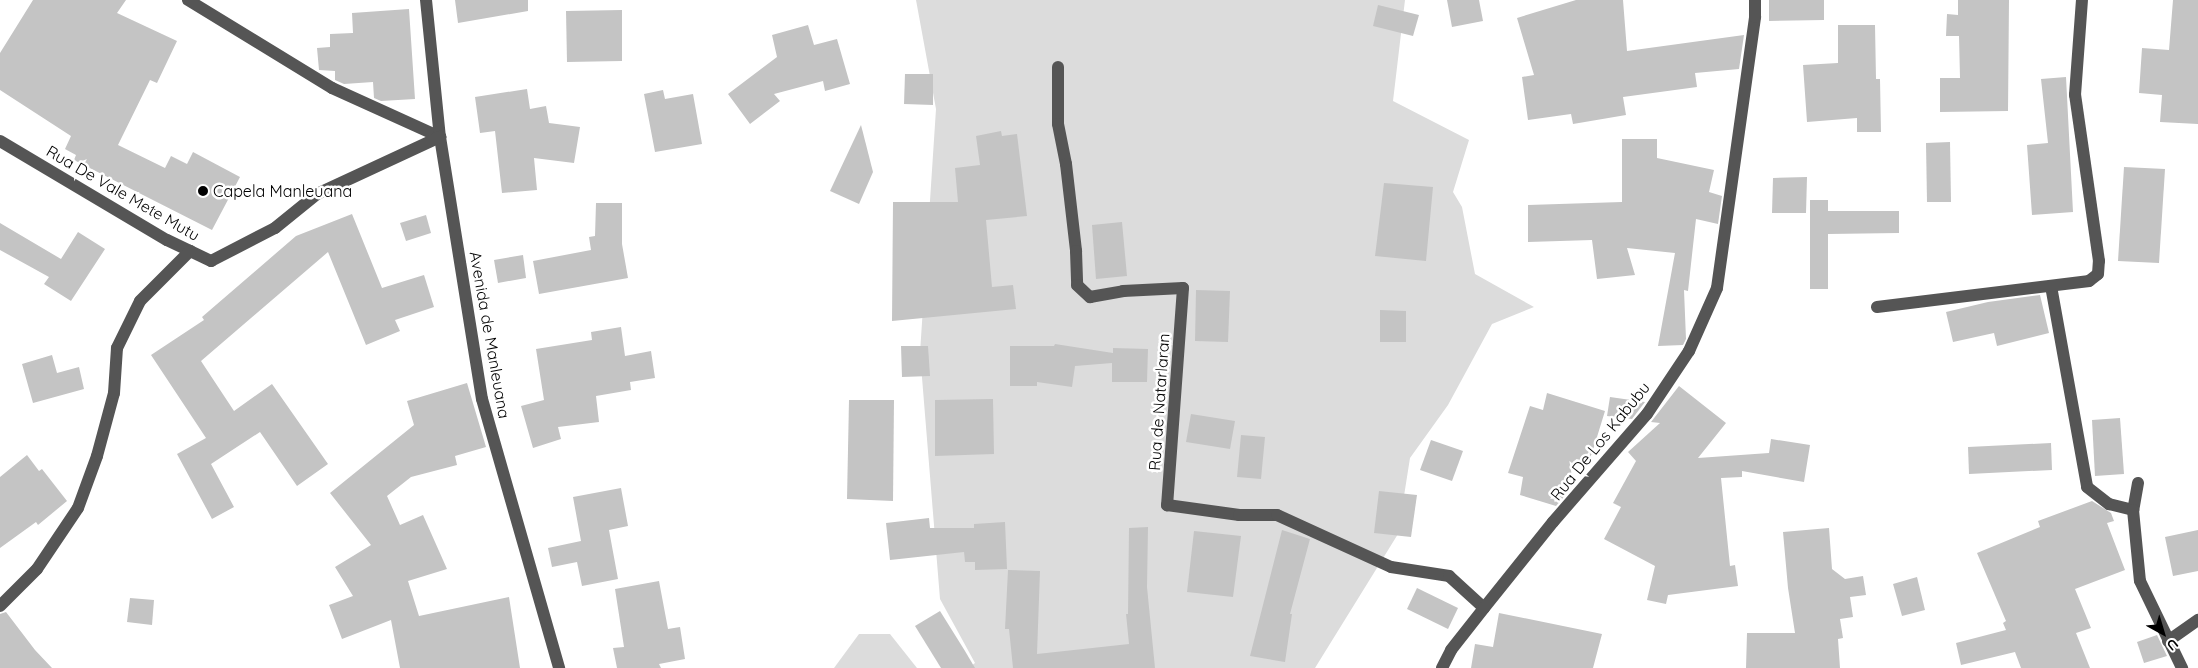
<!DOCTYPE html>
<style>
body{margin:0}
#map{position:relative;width:2198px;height:668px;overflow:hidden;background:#fff;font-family:Quicksand,sans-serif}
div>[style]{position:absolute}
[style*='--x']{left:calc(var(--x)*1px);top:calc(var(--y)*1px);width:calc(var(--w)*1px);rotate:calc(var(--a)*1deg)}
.green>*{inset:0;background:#dcdcdc}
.building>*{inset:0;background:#c4c4c4}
.minor>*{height:12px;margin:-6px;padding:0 6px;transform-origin:6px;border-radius:6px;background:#555}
.dots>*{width:14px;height:14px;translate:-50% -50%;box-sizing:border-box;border:2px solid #fff;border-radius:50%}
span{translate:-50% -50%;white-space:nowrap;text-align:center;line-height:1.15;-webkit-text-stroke:5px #fff;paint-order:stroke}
.poi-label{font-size:16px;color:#000}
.left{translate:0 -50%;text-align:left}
.street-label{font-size:16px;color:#000}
.north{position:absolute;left:2138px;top:608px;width:50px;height:50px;-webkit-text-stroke:4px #fff;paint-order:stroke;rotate:141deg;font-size:14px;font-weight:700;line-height:20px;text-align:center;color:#000}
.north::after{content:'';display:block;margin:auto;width:18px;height:22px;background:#000;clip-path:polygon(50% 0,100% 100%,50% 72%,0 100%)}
</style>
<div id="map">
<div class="green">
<div style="clip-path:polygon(916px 0,1405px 0,1393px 101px,1469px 140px,1453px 192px,1462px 207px,1475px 274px,1534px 307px,1492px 324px,1448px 405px,1410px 458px,1398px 534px,1315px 668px,968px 668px,975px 663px,940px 599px,920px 353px,936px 109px)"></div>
<div style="clip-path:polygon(859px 634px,890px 634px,917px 668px,834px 668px)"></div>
</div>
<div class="building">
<div style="clip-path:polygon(33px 0,126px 0,117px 13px,177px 41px,157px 83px,150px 80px,118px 145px,165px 168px,171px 156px,187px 164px,193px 152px,240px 177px,212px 230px,74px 160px,76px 155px,65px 149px,71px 136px,0 90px,0 53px)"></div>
<div style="clip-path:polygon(455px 0,528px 0,528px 11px,458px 23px)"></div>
<div style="clip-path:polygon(1447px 0,1479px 0,1483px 21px,1452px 27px)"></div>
<div style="clip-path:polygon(1576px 0,1623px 0,1627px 51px,1744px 35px,1739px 69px,1695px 73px,1697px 87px,1623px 97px,1626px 115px,1573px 124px,1571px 114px,1528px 120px,1522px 77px,1534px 75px,1517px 18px)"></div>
<div style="clip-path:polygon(1769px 0,1824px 0,1824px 20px,1769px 21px)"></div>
<div style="clip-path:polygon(1958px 0,2009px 0,2008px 111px,1940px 112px,1940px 78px,1960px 78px,1959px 36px,1946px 36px,1947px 14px,1958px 15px)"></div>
<div style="clip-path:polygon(2173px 0,2198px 0,2198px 124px,2160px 122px,2162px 95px,2139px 93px,2142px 48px,2169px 50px)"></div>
<div style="clip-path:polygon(1378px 5px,1419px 15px,1413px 36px,1373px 26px)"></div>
<div style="clip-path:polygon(409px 9px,415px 99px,381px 101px,374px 98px,373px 82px,344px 84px,335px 80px,335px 71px,319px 70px,317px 48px,330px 47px,330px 34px,353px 33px,352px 13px)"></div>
<div style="clip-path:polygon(622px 10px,622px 61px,567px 62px,566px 11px)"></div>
<div style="clip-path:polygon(808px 25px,814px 45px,837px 39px,850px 84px,825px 91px,823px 81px,774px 94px,780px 101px,750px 124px,728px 94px,777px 57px,772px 35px)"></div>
<div style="clip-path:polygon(1838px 25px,1875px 25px,1876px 79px,1880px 79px,1881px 132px,1857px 132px,1857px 118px,1807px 122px,1803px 65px,1838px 63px)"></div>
<div style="clip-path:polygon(905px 74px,933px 74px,933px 105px,904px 104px)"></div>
<div style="clip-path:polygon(2066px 77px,2073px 212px,2032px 215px,2027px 145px,2048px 143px,2041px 79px)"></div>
<div style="clip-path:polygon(527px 89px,530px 109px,546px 106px,549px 123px,580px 127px,574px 163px,534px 158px,537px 190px,502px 193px,495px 131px,480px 133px,475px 97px)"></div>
<div style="clip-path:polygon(663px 90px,665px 99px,693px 94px,702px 144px,655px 152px,644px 94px)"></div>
<div style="clip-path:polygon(861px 125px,873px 172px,859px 204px,830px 191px)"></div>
<div style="clip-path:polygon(1001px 131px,1002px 136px,1017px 134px,1027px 216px,986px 220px,992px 287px,1013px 285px,1016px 309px,892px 321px,893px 202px,958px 202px,955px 168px,980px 165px,976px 136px)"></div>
<div style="clip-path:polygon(1622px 139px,1657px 139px,1657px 158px,1714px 170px,1709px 192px,1722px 196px,1718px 224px,1696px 219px,1688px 291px,1684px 290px,1686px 339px,1683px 345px,1658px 346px,1675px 253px,1627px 248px,1635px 275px,1597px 279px,1592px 240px,1528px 242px,1528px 205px,1622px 202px)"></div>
<div style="clip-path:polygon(1950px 142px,1951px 202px,1927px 202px,1926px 143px)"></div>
<div style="clip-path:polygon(2124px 167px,2165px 169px,2159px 263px,2118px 261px)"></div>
<div style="clip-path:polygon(1807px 177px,1806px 213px,1772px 213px,1773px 178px)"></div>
<div style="clip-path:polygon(1384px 183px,1433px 187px,1426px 261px,1375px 256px)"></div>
<div style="clip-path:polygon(1810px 200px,1828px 200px,1828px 211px,1899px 211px,1899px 233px,1828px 234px,1828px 289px,1810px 289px)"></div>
<div style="clip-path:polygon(596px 203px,622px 203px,622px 244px,628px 278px,539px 294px,533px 261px,591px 250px,589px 237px,595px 236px)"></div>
<div style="clip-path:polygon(352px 214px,382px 288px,424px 275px,434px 307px,395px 320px,400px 331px,366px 345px,328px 252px,201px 361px,234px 411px,272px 384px,328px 464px,297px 486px,260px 432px,211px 464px,234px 507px,212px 519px,177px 454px,206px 438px,151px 355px,204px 320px,202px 317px,296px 236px)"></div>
<div style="clip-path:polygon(426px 215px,431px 233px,406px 241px,400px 223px)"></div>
<div style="clip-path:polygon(1122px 222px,1127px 276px,1096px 279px,1092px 225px)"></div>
<div style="clip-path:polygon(0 223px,61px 259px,78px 232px,105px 249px,71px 301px,44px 284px,49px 277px,0 250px)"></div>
<div style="clip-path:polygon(523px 255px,526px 278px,498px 283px,494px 260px)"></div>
<div style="clip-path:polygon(1196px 290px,1230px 291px,1228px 342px,1195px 341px)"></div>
<div style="clip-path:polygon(2040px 295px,2049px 333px,1997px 346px,1994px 333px,1953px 342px,1946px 312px,1988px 302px)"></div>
<div style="clip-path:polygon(1380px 310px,1406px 311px,1406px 342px,1380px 342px)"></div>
<div style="clip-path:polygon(621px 327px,625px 356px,651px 351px,655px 378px,630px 382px,631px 390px,596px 396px,599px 422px,558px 427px,561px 439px,533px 448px,521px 406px,544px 400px,536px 349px,592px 340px,591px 332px)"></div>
<div style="clip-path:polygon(1055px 344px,1113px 353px,1113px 348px,1148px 349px,1147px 382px,1112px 382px,1112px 363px,1075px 366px,1072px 387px,1037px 382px,1037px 386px,1010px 386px,1010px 346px,1054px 346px)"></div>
<div style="clip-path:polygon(901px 346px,928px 346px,930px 376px,902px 377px)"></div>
<div style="clip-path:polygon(52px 355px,57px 373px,79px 367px,84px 389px,33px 403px,22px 364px)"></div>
<div style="clip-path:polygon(467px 383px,486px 447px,455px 456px,457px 465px,411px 477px,387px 496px,400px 525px,423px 515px,447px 569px,408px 581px,419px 616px,509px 597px,520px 668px,400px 668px,391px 620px,342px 639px,329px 605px,353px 596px,335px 567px,371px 545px,330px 493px,414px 425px,407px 401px)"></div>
<div style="clip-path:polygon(1679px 386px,1726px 423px,1698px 458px,1769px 453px,1771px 439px,1810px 445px,1804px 482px,1742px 471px,1742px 477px,1721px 478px,1730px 566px,1735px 565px,1738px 586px,1668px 595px,1666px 604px,1647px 600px,1655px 566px,1604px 539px,1621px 507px,1613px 503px,1636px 461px,1628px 452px,1660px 423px,1651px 422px)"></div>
<div style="clip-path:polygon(1547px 393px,1605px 411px,1589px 463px,1576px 459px,1563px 498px,1556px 506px,1520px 495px,1523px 477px,1508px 473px,1530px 406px,1543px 410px)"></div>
<div style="clip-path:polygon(1610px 397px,1645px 402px,1632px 419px,1607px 416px)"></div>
<div style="clip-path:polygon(993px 399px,994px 454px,935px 456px,935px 400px)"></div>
<div style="clip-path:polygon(849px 400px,894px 400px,893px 501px,847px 499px)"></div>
<div style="clip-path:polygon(1191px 414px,1235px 421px,1230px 449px,1186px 442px)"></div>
<div style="clip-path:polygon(2120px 418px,2124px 474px,2095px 476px,2092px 420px)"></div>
<div style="clip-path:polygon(1241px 435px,1265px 437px,1261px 479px,1237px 477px)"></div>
<div style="clip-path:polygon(1431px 440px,1463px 451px,1452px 481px,1420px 470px)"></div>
<div style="clip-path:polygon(2051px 443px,2052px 470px,1969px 474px,1968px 447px)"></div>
<div style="clip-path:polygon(27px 455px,39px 471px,42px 469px,67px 501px,38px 525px,36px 522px,0 548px,0 477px)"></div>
<div style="clip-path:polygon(621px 488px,628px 526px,609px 530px,618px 579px,582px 586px,577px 562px,552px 567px,548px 548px,581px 541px,573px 497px)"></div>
<div style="clip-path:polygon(1379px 491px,1417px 495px,1411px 537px,1374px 533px)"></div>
<div style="clip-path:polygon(2092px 501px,2111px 513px,2114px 521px,2107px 523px,2125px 570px,2075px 589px,2091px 628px,2076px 633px,2090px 668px,2021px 668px,2015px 652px,1961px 665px,1956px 643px,2006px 630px,2003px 623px,2006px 621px,1977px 553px,2040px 527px,2038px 521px)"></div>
<div style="clip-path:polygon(929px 518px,930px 528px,974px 528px,974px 524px,1005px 522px,1007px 569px,975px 570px,975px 562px,965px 562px,964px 552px,890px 560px,886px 523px)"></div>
<div style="clip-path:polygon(1148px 527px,1147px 587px,1155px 668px,1013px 668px,1009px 629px,1005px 629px,1008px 570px,1040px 571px,1037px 654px,1129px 644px,1126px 614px,1128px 614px,1129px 528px)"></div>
<div style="clip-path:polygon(1829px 528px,1832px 569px,1845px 579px,1863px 576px,1866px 595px,1850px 597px,1853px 617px,1840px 619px,1843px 638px,1838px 639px,1840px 668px,1746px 668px,1747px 633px,1795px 633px,1788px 588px,1783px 532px)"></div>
<div style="clip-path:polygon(1282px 530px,1310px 539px,1290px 614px,1292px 614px,1285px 662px,1250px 656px)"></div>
<div style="clip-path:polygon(2198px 530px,2198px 571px,2173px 576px,2165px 537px)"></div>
<div style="clip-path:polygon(1194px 531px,1241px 536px,1233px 597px,1187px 592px)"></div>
<div style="clip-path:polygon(1917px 577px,1925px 610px,1902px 616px,1893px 584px)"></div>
<div style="clip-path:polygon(659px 581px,668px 629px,680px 627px,685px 659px,659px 664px,661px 668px,617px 668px,613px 648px,624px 647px,615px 589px)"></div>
<div style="clip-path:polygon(1417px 588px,1458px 608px,1448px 629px,1407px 609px)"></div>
<div style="clip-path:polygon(130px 598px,154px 600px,152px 625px,127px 622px)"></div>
<div style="clip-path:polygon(940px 611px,965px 651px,975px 668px,941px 668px,915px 626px)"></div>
<div style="clip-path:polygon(6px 612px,35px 650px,52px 668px,0 668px,0 614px)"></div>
<div style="clip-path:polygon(1499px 613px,1602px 634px,1593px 668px,1471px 668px,1475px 644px,1493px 647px)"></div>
<div style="clip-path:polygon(2157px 635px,2167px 656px,2144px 663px,2137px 642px)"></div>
</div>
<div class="minor">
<div style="--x:188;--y:0;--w:169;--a:31.4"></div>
<div style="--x:332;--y:88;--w:119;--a:24.4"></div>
<div style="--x:426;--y:0;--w:138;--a:84.2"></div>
<div style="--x:440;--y:137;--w:265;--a:80.9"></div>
<div style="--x:482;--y:399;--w:280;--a:74"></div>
<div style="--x:1058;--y:67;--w:57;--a:90"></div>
<div style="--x:1058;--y:124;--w:41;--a:78.7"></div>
<div style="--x:1066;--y:164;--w:88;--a:83.4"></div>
<div style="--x:1076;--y:251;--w:34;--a:88"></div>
<div style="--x:1077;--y:285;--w:18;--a:43"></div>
<div style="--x:1090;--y:297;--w:34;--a:-10"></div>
<div style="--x:1123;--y:291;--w:60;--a:-2.9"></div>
<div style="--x:1183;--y:288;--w:218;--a:94.2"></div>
<div style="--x:1167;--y:505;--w:73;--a:7.9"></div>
<div style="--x:1239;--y:515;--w:38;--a:0"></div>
<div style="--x:1277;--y:515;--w:125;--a:24.5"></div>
<div style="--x:1391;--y:567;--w:59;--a:8.8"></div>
<div style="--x:1449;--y:576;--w:47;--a:42.4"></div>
<div style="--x:0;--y:141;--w:194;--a:30.7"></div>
<div style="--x:167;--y:240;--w:49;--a:25.5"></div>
<div style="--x:211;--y:261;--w:72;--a:-27.3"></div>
<div style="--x:275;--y:228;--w:54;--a:-39"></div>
<div style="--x:317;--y:194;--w:136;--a:-24.9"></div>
<div style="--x:2051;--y:286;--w:204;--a:79.8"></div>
<div style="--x:2087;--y:487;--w:28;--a:38"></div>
<div style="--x:2109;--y:504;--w:25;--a:14"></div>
<div style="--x:1877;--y:307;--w:214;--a:-7"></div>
<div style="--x:2089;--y:281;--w:11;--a:-38"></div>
<div style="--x:2098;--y:274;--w:13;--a:-86"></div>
<div style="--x:2099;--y:261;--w:168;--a:-98.2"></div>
<div style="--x:2075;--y:95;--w:95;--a:-85.8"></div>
<div style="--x:2138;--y:483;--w:27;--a:100"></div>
<div style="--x:2133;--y:510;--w:71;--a:84.4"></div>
<div style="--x:2140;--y:581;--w:97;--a:64.2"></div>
<div style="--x:0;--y:606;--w:52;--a:-45"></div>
<div style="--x:37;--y:569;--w:73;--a:-56.1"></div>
<div style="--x:78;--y:508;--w:55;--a:-69.9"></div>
<div style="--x:97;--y:456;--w:65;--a:-74.9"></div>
<div style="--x:114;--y:393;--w:45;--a:-86.2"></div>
<div style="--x:117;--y:348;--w:52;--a:-63.9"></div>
<div style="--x:140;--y:301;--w:71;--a:-45"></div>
<div style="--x:2168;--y:641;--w:37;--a:-35"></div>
<div style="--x:1442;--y:668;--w:20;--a:-63"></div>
<div style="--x:1451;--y:650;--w:53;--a:-51.8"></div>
<div style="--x:1484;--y:608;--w:110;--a:-51.3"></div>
<div style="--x:1553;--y:522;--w:143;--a:-49"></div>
<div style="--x:1647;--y:414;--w:76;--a:-56.3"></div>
<div style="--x:1689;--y:351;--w:69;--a:-66"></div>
<div style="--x:1717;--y:288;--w:274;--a:-82"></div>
<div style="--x:1755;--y:17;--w:17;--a:-90"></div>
</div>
<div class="dots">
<div style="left:203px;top:191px;background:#000"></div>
</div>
<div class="poi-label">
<span class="left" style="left:213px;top:191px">Capela Manleuana</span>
</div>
<div class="street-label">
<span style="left:123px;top:193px;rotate:30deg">Rua De Vale Mete Mutu</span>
<span style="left:490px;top:335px;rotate:80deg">Avenida de Manleuana</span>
<span style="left:1159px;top:402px;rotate:-86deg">Rua de Natarlaran</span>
<span style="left:1600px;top:441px;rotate:-51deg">Rua De Los Kabubu</span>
</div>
<div class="north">U</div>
</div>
